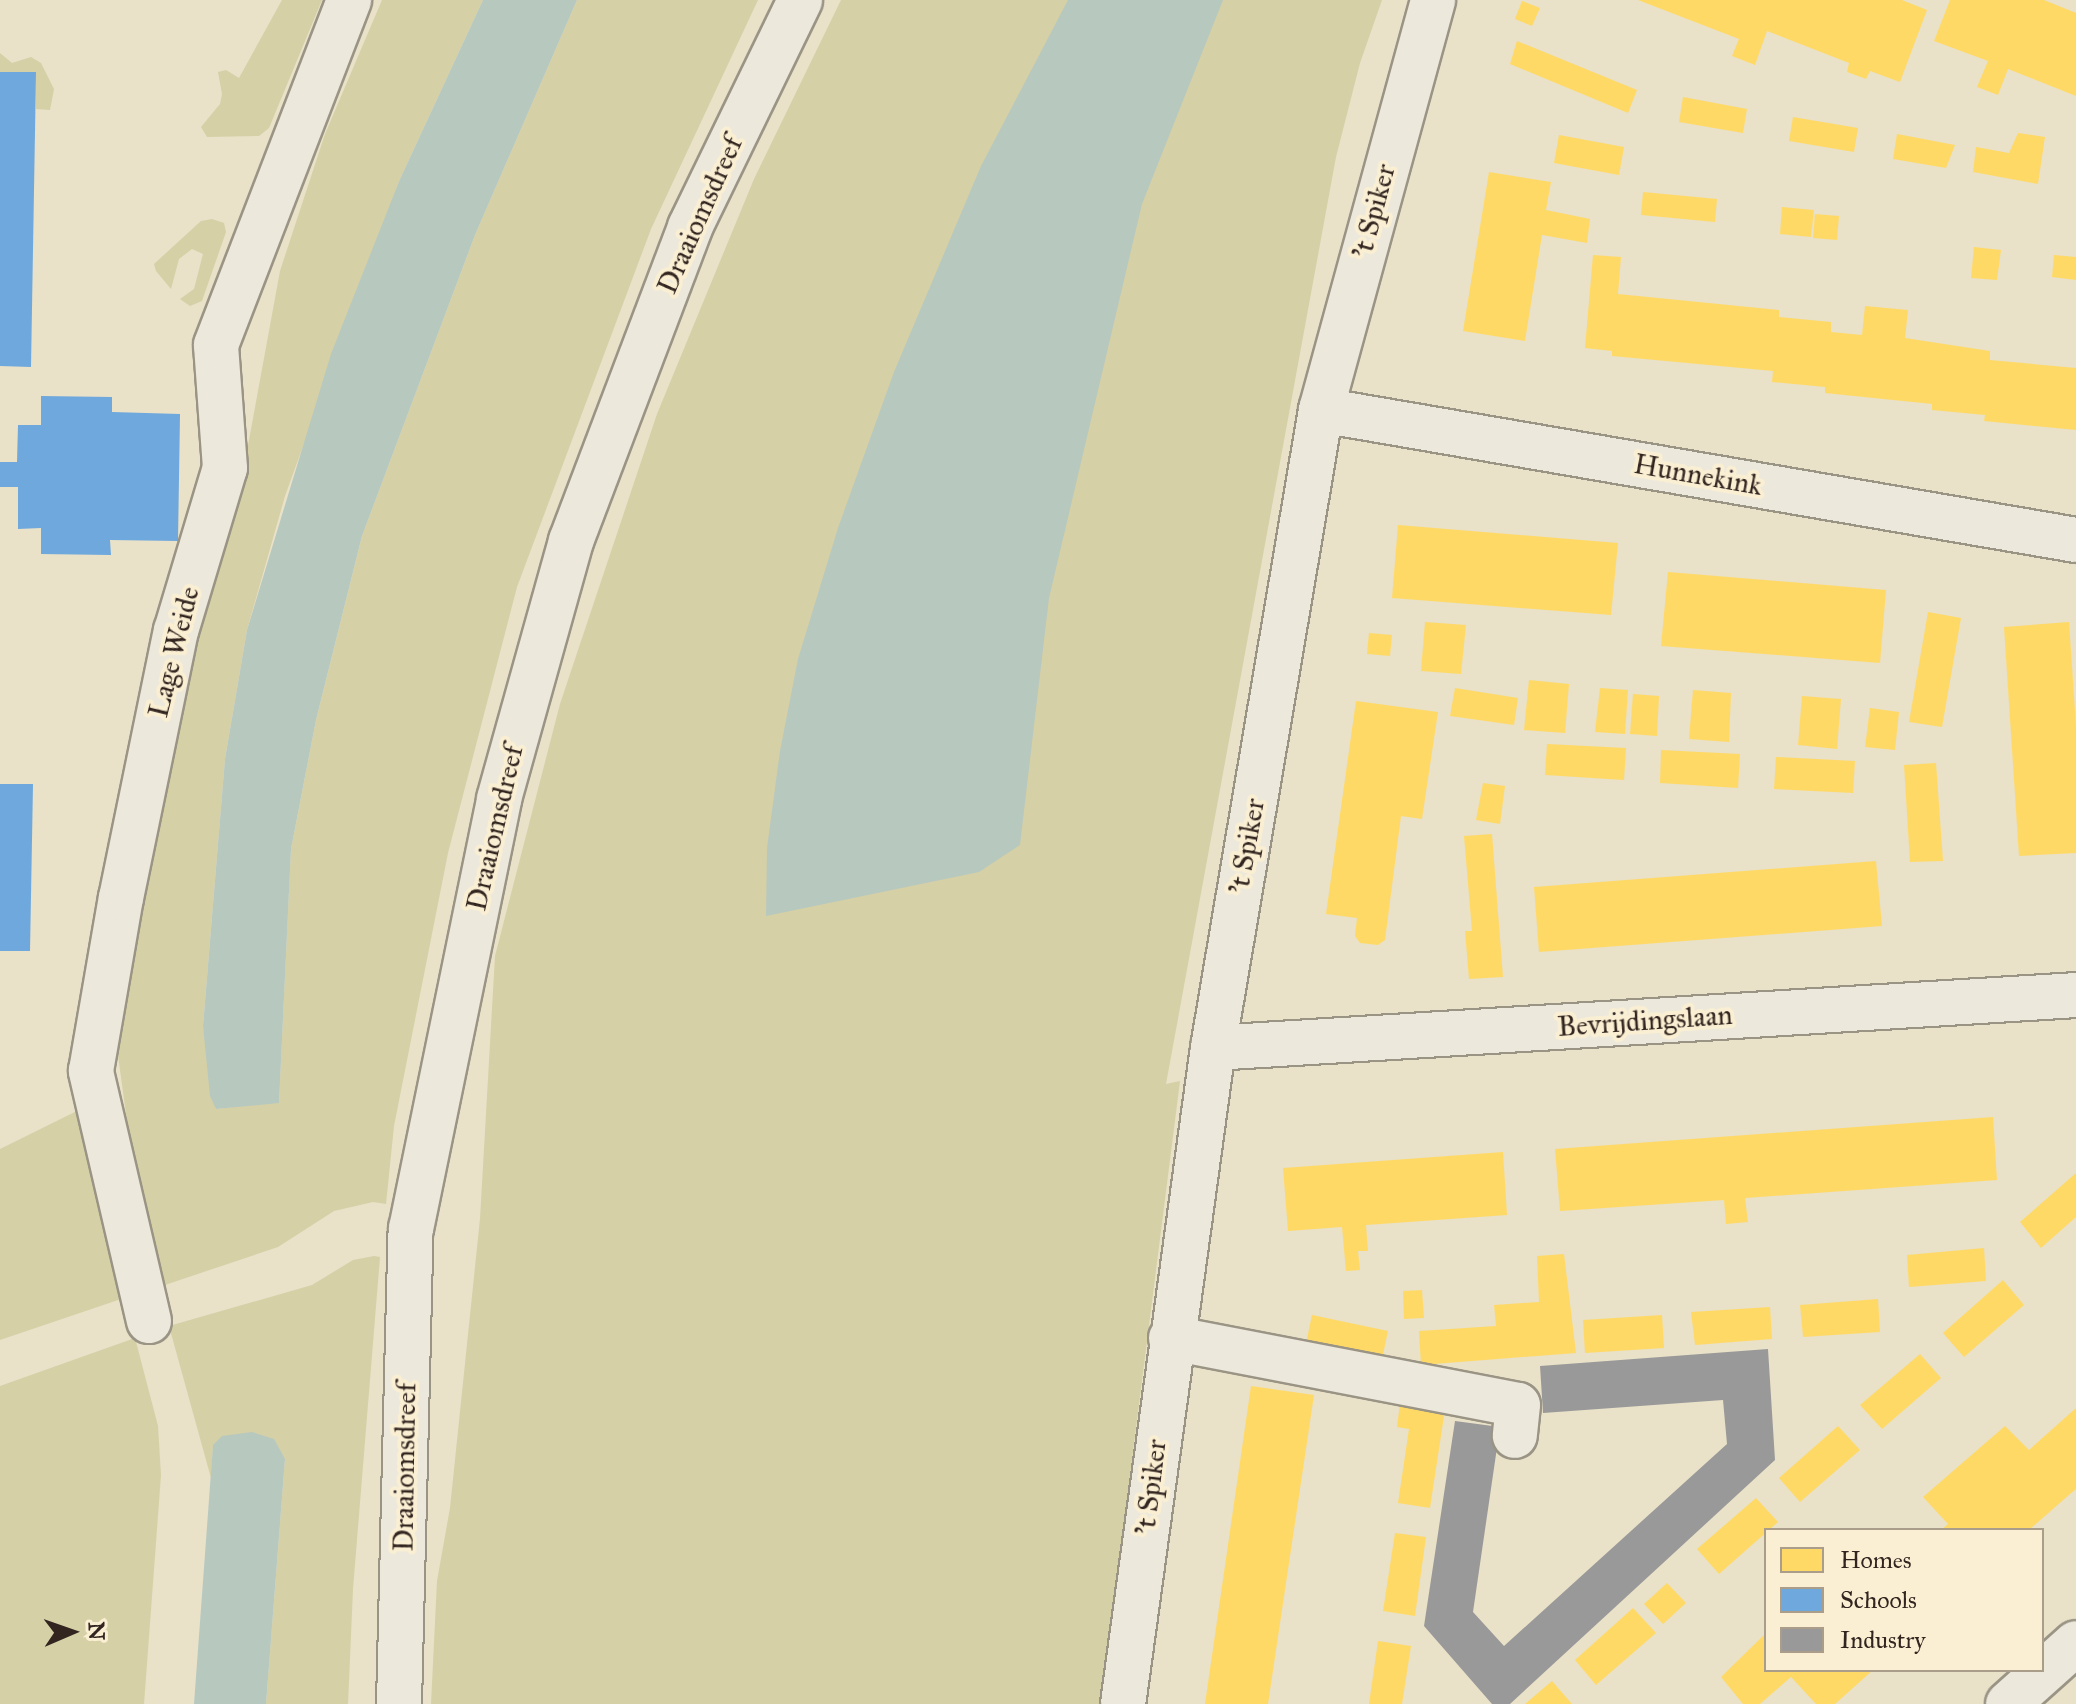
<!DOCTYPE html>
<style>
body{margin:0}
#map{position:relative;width:2076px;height:1704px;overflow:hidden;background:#e9e1c8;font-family:"IM FELL Great Primer",serif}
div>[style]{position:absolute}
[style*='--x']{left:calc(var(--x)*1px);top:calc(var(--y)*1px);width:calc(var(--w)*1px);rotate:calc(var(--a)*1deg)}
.green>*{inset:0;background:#d5d0a6}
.water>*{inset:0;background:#b7c8bf}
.homes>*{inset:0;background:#ffd966}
.schools>*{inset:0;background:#6fa8dc}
.industry>*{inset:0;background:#999}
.roads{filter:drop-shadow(2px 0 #9a9485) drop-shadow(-2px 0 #9a9485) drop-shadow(0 2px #9a9485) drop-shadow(0 -2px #9a9485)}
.minor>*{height:44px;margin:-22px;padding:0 22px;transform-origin:22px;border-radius:22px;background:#ece8dc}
span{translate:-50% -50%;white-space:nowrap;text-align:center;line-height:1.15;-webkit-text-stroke:8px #faefd2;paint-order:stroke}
.street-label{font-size:28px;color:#322520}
.legend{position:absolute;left:1764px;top:1528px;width:280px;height:144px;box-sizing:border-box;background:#faefd2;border:2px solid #aa9e8b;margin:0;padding:10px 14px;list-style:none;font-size:24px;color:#322520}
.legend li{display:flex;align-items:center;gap:16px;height:40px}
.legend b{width:40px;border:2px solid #aa9e8b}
.north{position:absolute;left:32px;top:1592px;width:80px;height:80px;-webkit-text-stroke:6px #faefd2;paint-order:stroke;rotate:88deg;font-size:22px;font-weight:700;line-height:32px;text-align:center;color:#322520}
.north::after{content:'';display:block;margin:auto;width:28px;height:36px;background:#322520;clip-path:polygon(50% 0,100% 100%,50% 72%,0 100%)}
</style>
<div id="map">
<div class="green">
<div style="clip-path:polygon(282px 0,322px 0,269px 128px,259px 136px,207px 137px,201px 127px,220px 104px,222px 94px,218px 72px,226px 70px,239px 78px)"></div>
<div style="clip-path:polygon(382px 0,483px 0,400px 179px,285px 496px,247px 630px,225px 759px,203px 1026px,216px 1109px,279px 1102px,291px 849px,316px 720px,362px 536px,475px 235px,577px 0,758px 0,651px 229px,517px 587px,448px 853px,394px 1126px,386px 1204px,373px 1202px,334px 1211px,278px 1247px,159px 1287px,147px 1244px,128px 1128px,116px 1041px,118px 1007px,202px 611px,247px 451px,280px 271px,325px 134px)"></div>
<div style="clip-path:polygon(841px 0,1382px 0,1360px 63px,1336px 157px,1166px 1084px,1180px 1081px,1101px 1704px,431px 1704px,437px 1581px,450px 1508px,480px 1219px,495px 956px,560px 704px,657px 414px,754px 179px)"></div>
<div style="clip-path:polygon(0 53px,12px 63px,31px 57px,41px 63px,54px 89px,50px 110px,36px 109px,36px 72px,0 72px)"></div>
<div style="clip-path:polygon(212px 219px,224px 223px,226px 232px,202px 301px,190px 306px,180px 299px,194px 289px,203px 254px,192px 249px,179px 259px,171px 289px,156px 271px,154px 264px,201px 221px)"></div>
<div style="clip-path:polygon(83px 1108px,124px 1298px,0 1340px,0 1149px)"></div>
<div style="clip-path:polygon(374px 1256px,380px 1257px,353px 1589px,348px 1704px,266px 1704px,285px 1459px,213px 1445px,211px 1478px,169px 1326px,312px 1285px,353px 1260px)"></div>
<div style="clip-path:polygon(135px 1338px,158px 1426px,161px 1475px,144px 1704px,0 1704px,0 1386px)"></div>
</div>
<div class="water">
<div style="clip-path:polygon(483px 0,577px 0,475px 235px,362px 536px,316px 720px,291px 849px,279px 1103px,216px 1109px,210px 1096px,203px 1026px,225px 759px,247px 630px,331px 354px,400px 179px)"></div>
<div style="clip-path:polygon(1068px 0,1223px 0,1142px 204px,1049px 598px,1020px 845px,979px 872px,766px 916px,767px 848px,780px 751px,798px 659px,838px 528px,894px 372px,981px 166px)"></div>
<div style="clip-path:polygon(252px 1432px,274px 1439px,285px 1459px,266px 1704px,194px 1704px,213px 1445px,222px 1436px)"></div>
</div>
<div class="homes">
<div style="clip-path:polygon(1638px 0,1902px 0,1927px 10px,1900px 82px,1870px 71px,1866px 79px,1847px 72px,1849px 63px,1767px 31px,1755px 65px,1732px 56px,1739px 39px)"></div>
<div style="clip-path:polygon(1950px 0,2044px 0,2076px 13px,2076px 96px,2008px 69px,1998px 95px,1977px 87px,1988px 61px,1934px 41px)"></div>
<div style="clip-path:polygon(1522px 1px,1540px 8px,1532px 26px,1515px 19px)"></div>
<div style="clip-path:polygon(1517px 41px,1637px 90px,1628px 113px,1510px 64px)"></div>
<div style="clip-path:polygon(1683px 97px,1747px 109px,1743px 133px,1679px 122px)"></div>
<div style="clip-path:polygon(1793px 117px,1858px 128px,1854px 152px,1789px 141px)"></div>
<div style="clip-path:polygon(2018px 133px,2045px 137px,2038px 184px,1973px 172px,1976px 147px,2009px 153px)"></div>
<div style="clip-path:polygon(1897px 134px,1955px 145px,1946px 168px,1893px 159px)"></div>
<div style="clip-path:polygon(1559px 135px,1624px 147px,1619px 175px,1554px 163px)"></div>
<div style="clip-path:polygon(1489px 172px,1551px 182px,1546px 210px,1590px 219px,1587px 243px,1542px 235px,1525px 341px,1463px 331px)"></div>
<div style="clip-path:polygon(1643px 192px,1717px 199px,1715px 222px,1641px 215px)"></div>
<div style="clip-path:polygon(1782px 207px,1814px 210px,1811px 237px,1780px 234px)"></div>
<div style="clip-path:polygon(1815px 214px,1839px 216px,1837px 240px,1813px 238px)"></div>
<div style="clip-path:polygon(1974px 247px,2001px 250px,1997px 280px,1971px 278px)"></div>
<div style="clip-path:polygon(1593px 255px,1621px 257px,1618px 294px,1779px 310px,1779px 317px,1831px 322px,1831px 332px,1862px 335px,1865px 306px,1908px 310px,1905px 338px,1990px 351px,1990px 360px,2076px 368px,2076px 430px,1984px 421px,1985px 415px,1932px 410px,1932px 404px,1825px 393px,1825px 387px,1772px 382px,1773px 371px,1612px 356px,1612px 351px,1585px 348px)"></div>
<div style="clip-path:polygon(2054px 255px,2076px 257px,2076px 280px,2052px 277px)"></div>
<div style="clip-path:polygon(1398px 525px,1618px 543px,1611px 615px,1392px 598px)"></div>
<div style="clip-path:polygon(1668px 572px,1886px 590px,1880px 663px,1661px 646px)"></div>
<div style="clip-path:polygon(1928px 612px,1961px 618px,1942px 727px,1909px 722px)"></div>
<div style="clip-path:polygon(1425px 622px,1466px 625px,1461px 674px,1421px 671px)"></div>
<div style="clip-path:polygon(2069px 622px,2076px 726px,2076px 853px,2019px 856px,2004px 627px)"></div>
<div style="clip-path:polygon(1369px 633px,1392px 635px,1390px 656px,1367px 654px)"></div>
<div style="clip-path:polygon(1529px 680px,1569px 684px,1565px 733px,1524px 730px)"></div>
<div style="clip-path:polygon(1455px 688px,1518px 698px,1514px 725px,1450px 716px)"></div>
<div style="clip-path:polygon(1600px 688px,1628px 690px,1625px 734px,1595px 732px)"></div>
<div style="clip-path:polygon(1693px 690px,1731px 693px,1729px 742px,1689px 739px)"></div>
<div style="clip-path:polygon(1633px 694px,1659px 696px,1657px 736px,1630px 734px)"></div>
<div style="clip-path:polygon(1802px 696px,1841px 699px,1837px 749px,1798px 745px)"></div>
<div style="clip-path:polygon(1356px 701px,1438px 712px,1422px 819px,1401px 816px,1385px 940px,1378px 945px,1360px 943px,1355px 936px,1357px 918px,1326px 914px)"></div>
<div style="clip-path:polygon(1870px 708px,1899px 712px,1895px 750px,1865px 747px)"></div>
<div style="clip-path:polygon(1547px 744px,1626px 748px,1624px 780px,1545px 775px)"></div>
<div style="clip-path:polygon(1661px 750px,1740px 754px,1738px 788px,1660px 783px)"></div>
<div style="clip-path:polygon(1776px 757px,1855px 761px,1853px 793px,1774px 789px)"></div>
<div style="clip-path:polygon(1936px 763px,1943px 861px,1910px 862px,1904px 765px)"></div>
<div style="clip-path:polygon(1483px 783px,1505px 786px,1500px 824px,1476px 820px)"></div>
<div style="clip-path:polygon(1492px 834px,1503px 977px,1469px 979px,1465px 931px,1472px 931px,1464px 836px)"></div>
<div style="clip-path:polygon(1876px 861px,1882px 926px,1539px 952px,1534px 887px)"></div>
<div style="clip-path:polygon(1993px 1117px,1997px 1180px,1745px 1198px,1748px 1222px,1726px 1224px,1724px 1200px,1560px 1211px,1555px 1149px)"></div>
<div style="clip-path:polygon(1503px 1152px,1507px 1215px,1366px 1225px,1368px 1251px,1358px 1251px,1360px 1270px,1346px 1271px,1342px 1227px,1288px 1231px,1283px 1168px)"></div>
<div style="clip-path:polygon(2076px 1173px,2076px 1217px,2041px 1248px,2020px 1222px)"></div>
<div style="clip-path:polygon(1984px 1248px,1986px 1281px,1909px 1287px,1907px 1255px)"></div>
<div style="clip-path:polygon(1564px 1254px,1576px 1353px,1421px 1365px,1419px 1331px,1496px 1326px,1494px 1305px,1539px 1302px,1537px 1256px)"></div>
<div style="clip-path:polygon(2003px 1280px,2024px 1305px,1964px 1357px,1943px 1333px)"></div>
<div style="clip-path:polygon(1422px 1290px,1424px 1318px,1404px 1319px,1403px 1291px)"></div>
<div style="clip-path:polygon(1878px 1299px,1880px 1332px,1803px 1337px,1800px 1305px)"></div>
<div style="clip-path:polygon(1770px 1307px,1772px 1339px,1695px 1345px,1691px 1312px)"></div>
<div style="clip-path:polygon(1312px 1315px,1388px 1331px,1381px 1364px,1305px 1348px)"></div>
<div style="clip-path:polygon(1662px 1315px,1664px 1348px,1585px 1353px,1583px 1320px)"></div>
<div style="clip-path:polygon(1920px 1354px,1941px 1378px,1882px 1429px,1860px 1405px)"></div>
<div style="clip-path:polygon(1251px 1386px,1314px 1395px,1268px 1704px,1205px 1704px)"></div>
<div style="clip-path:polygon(1401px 1396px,1446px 1403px,1430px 1508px,1398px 1503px,1409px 1429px,1397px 1427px)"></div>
<div style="clip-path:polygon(2076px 1408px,2076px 1489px,2070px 1494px,2029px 1530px,1941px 1530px,1948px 1524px,1923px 1497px,2005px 1426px,2029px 1450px)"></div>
<div style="clip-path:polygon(1838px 1426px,1860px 1450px,1800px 1502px,1779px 1478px)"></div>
<div style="clip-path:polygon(1756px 1498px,1778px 1522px,1719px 1574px,1697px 1549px)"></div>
<div style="clip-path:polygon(1395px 1533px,1426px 1537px,1415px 1616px,1383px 1611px)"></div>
<div style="clip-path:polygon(1667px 1583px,1686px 1603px,1663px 1624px,1644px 1604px)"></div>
<div style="clip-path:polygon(1633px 1608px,1656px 1633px,1596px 1685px,1575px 1660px)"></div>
<div style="clip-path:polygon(1766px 1633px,1766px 1670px,1873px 1670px,1835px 1704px,1816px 1704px,1791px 1677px,1760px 1704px,1743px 1704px,1721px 1677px)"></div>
<div style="clip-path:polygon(1378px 1641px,1411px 1646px,1402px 1704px,1369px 1704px)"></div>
<div style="clip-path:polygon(1552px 1681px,1572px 1704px,1525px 1704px)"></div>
</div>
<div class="schools">
<div style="clip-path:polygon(0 72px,36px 72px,31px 367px,0 366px)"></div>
<div style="clip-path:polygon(41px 396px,112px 397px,112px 412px,180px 414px,178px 541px,110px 540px,111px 555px,41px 554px,41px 528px,18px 529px,18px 487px,0 487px,0 462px,17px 462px,18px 425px,41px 425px)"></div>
<div style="clip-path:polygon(0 784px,33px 784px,30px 951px,0 951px)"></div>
</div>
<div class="industry">
<div style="clip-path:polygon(1768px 1349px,1775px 1460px,1510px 1704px,1492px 1704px,1424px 1626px,1455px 1421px,1500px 1427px,1473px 1612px,1504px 1646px,1727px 1444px,1723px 1400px,1543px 1413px,1540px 1366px)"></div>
</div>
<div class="roads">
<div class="minor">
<div style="--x:1321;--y:410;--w:766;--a:9.77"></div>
<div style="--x:1213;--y:1048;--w:865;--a:-3.51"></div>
<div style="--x:149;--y:1321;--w:257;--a:-103.1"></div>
<div style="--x:91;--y:1071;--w:176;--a:-80.2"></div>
<div style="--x:121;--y:898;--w:273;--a:-78.4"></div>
<div style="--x:176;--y:631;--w:170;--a:-73.3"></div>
<div style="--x:225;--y:468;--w:123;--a:-94.2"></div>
<div style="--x:216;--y:345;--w:370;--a:-68.9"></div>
<div style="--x:1171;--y:1338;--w:353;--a:10.9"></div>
<div style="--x:1518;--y:1405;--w:31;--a:96"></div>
<div style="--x:399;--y:1704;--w:475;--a:-88.6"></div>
<div style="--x:411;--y:1229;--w:439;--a:-78.4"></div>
<div style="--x:499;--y:799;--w:268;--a:-74.4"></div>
<div style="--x:571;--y:541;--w:336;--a:-69.2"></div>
<div style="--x:690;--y:227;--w:252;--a:-64.1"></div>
<div style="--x:1123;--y:1704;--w:662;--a:-82.19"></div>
<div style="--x:1213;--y:1048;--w:647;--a:-80.39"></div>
<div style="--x:1321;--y:410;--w:425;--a:-74.7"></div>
<div style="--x:2008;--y:1704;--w:91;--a:-41.9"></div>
</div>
</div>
<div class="street-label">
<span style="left:1374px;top:211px;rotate:-75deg">'t Spiker</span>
<span style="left:700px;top:215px;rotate:-66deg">Draaiomsdreef</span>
<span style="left:1698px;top:475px;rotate:10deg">Hunnekink</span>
<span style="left:174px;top:652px;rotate:-76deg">Lage Weide</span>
<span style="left:495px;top:828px;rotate:-77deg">Draaiomsdreef</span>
<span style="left:1247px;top:846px;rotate:-80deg">'t Spiker</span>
<span style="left:1645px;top:1021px;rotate:-4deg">Bevrijdingslaan</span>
<span style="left:405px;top:1467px;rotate:-89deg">Draaiomsdreef</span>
<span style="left:1151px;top:1487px;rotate:-83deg">'t Spiker</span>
</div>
<ul class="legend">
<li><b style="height:22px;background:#ffd966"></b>Homes</li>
<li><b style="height:22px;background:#6fa8dc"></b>Schools</li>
<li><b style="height:22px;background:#999"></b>Industry</li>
</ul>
<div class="north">N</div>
</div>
